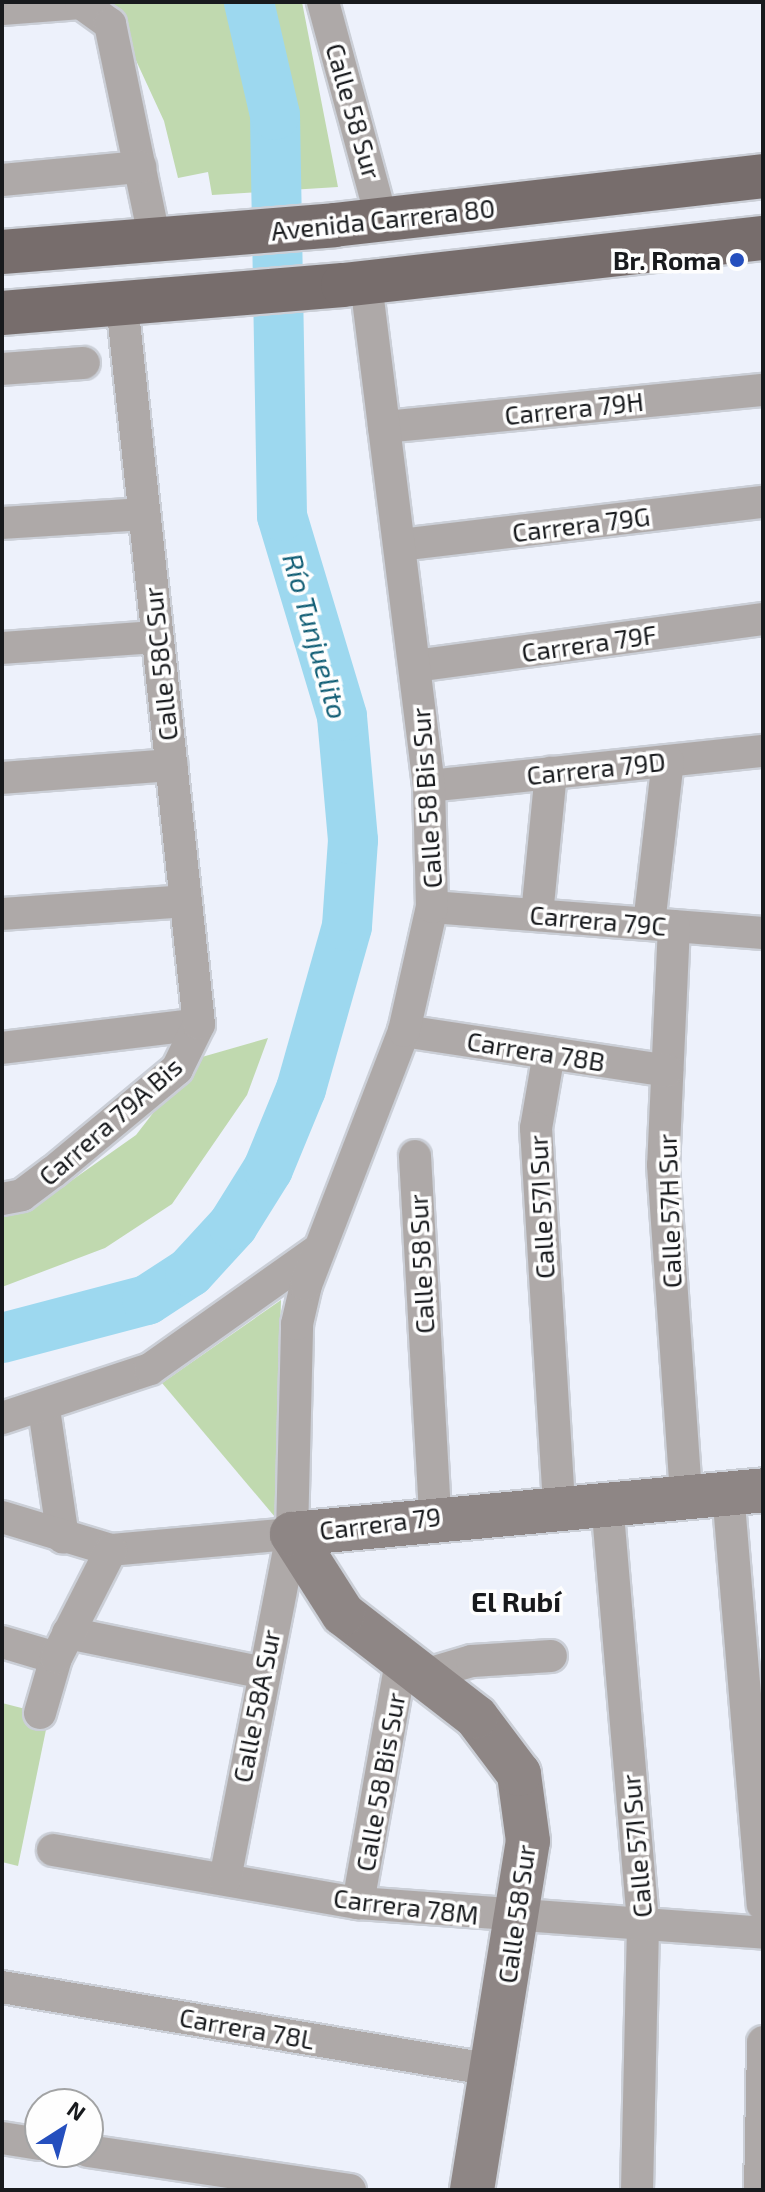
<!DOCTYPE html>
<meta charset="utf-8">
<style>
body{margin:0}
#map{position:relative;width:765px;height:2192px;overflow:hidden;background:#edf1fb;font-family:"Exo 2",sans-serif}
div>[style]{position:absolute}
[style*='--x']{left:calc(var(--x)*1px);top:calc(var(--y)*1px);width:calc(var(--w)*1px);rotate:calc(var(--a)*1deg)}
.green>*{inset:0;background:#c0d9af}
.river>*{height:50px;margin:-25px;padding:0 25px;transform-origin:25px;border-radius:25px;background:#9dd8ef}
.roads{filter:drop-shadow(2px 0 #cbcfd7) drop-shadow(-2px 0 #cbcfd7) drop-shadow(0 2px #cbcfd7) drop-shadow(0 -2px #cbcfd7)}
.street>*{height:32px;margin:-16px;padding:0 16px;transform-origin:16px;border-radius:16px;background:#aea9a8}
.secondary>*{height:44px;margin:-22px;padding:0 22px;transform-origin:22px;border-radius:22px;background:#8e8685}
.primary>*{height:44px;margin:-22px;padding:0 22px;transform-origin:22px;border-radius:22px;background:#776d6c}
.dots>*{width:22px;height:22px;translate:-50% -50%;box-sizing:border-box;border:4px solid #fefefe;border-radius:50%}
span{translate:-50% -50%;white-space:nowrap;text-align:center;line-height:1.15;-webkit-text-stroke:7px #fefefe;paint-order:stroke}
.street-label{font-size:26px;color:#181a1d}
.poi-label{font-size:26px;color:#181a1d;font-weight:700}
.right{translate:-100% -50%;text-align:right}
.water-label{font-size:28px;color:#135f76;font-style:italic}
.neighbourhood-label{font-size:28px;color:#181a1d;font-weight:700}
.frame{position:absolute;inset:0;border:4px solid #181a1d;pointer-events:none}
.north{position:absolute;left:24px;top:2088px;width:80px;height:80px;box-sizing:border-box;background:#fefefe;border:2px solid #a2a3a4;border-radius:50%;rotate:36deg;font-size:22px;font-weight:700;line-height:32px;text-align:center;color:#181a1d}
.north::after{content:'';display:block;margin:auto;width:28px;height:36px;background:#254fbe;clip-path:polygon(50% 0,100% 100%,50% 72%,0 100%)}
</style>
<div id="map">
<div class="green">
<div style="clip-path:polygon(109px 2px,302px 2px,338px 187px,212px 195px,208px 172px,178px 178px,164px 121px)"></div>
<div style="clip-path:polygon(268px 1038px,247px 1095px,172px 1204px,105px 1248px,2px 1287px,2px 1216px,51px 1195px,136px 1135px,195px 1059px)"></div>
<div style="clip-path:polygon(281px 1300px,275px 1517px,162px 1383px)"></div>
<div style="clip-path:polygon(2px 1703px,49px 1715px,18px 1866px,2px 1862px)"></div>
</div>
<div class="river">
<div style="--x:2;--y:1338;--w:150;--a:-14.7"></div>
<div style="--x:147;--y:1300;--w:51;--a:-33.1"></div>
<div style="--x:190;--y:1272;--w:64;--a:-47.5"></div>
<div style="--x:233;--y:1225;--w:66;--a:-58"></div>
<div style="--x:268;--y:1169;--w:87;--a:-67.6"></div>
<div style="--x:301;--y:1089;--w:169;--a:-74.2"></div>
<div style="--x:347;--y:926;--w:86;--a:-86"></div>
<div style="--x:353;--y:840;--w:124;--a:-95.1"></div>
<div style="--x:342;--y:716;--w:209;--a:-106.7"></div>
<div style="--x:282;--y:516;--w:401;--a:-91"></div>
<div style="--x:275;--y:115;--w:116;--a:-103"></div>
</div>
<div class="roads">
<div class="street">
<div style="--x:323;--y:2;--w:226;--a:74.9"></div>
<div style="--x:2;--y:9;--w:79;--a:-4.3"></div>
<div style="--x:81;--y:3;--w:36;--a:36"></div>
<div style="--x:110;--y:24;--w:223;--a:78.3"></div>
<div style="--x:2;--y:180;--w:139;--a:-5.4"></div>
<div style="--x:2;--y:369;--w:82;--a:-4.2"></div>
<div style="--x:384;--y:427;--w:381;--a:-5.6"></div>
<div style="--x:2;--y:523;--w:142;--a:-3.6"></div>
<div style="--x:400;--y:545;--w:366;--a:-6.8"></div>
<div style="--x:2;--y:648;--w:155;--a:-4.1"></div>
<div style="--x:415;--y:666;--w:351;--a:-7.7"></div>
<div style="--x:2;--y:778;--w:170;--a:-4.4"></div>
<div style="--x:429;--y:786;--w:336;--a:-6"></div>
<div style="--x:432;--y:907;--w:332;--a:4.5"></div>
<div style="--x:2;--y:914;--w:184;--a:-4"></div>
<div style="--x:537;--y:915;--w:143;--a:-84.4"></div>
<div style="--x:649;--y:924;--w:164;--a:-83.4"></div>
<div style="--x:674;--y:926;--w:239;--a:92.6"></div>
<div style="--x:663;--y:1165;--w:332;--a:86"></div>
<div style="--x:404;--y:1031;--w:266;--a:8.6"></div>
<div style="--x:2;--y:1048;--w:198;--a:-6.9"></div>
<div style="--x:549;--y:1053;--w:76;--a:99.8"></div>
<div style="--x:536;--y:1128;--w:379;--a:86.5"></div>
<div style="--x:415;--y:1156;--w:361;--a:86.8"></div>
<div style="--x:2;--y:1199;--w:20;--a:-11"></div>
<div style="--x:22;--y:1195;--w:39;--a:-37"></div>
<div style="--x:53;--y:1172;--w:161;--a:-39.7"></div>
<div style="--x:177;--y:1069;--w:50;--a:-63.9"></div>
<div style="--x:199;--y:1024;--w:724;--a:-96.1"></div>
<div style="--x:44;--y:1409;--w:130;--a:81.6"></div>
<div style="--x:2;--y:1418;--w:156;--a:-18.3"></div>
<div style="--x:150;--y:1369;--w:202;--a:-35.3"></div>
<div style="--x:728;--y:1492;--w:414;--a:85.2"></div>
<div style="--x:607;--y:1502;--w:426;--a:85.1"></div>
<div style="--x:643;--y:1926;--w:264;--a:91.3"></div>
<div style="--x:2;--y:1517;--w:114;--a:16.8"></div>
<div style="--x:111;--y:1550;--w:182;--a:-5.1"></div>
<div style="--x:68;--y:1633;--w:196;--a:11.5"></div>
<div style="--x:2;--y:1642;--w:56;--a:16.5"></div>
<div style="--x:424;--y:1675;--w:50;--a:-16.3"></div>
<div style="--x:472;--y:1661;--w:79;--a:-3.6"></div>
<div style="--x:40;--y:1713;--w:57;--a:-73.8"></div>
<div style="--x:56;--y:1658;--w:121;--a:-63"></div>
<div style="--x:53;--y:1850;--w:310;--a:9.9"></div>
<div style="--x:358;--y:1903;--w:406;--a:4.2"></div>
<div style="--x:225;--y:1879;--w:351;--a:-79"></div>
<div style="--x:292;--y:1534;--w:210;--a:-88.6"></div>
<div style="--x:297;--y:1324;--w:40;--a:-77"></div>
<div style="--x:306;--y:1285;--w:272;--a:-68.9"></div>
<div style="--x:404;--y:1031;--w:127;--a:-77.3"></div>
<div style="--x:432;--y:907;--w:121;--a:-91.4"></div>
<div style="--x:429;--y:786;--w:507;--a:-97.14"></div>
<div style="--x:358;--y:1903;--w:246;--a:-79.9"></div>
<div style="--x:2;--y:1987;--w:497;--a:9.6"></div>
<div style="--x:2;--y:2138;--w:38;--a:9"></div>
<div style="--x:88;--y:2151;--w:265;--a:8.5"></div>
<div style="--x:760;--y:2190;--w:148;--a:-88.8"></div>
</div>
<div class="secondary">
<div style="--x:472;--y:2190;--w:353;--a:-80.9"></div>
<div style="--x:528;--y:1841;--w:68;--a:-97.7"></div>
<div style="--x:519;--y:1774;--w:71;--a:-127"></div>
<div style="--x:476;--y:1717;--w:168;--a:-142.2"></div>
<div style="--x:343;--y:1614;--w:95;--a:-122.5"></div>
<div style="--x:292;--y:1534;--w:473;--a:-5.3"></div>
</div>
<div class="primary">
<div style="--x:2;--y:252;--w:333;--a:-4.6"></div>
<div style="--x:334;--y:225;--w:432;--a:-6.5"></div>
<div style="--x:2;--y:313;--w:342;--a:-4.7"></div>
<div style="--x:343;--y:285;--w:423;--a:-6.4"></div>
</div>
</div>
<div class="dots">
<div style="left:737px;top:260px;background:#254fbe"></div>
</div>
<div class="street-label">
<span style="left:354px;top:111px;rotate:74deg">Calle 58 Sur</span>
<span style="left:383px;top:219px;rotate:-6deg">Avenida Carrera 80</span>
<span style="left:574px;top:408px;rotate:-6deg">Carrera 79H</span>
<span style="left:581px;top:524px;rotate:-7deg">Carrera 79G</span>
<span style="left:589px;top:643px;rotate:-8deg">Carrera 79F</span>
<span style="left:160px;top:664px;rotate:-96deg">Calle 58C Sur</span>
<span style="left:596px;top:768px;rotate:-6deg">Carrera 79D</span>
<span style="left:426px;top:798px;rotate:-94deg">Calle 58 Bis Sur</span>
<span style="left:598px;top:920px;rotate:5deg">Carrera 79C</span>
<span style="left:536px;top:1051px;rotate:9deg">Carrera 78B</span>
<span style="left:110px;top:1121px;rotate:-41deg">Carrera 79A Bis</span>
<span style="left:541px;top:1207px;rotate:-93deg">Calle 57I Sur</span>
<span style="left:669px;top:1211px;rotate:-92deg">Calle 57H Sur</span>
<span style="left:421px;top:1264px;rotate:-93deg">Calle 58 Sur</span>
<span style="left:380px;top:1523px;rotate:-7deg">Carrera 79</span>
<span style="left:256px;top:1706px;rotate:-79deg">Calle 58A Sur</span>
<span style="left:380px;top:1782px;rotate:-80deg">Calle 58 Bis Sur</span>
<span style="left:636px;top:1846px;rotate:-95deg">Calle 57I Sur</span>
<span style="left:406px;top:1906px;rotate:7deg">Carrera 78M</span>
<span style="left:516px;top:1914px;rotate:-82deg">Calle 58 Sur</span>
<span style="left:247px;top:2028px;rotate:10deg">Carrera 78L</span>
</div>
<div class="poi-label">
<span class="right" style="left:721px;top:260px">Br. Roma</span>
</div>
<div class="water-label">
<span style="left:316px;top:636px;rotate:74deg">Río Tunjuelito</span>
</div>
<div class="neighbourhood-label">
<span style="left:516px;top:1601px">El Rubí</span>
</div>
<div class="frame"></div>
<div class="north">N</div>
</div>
